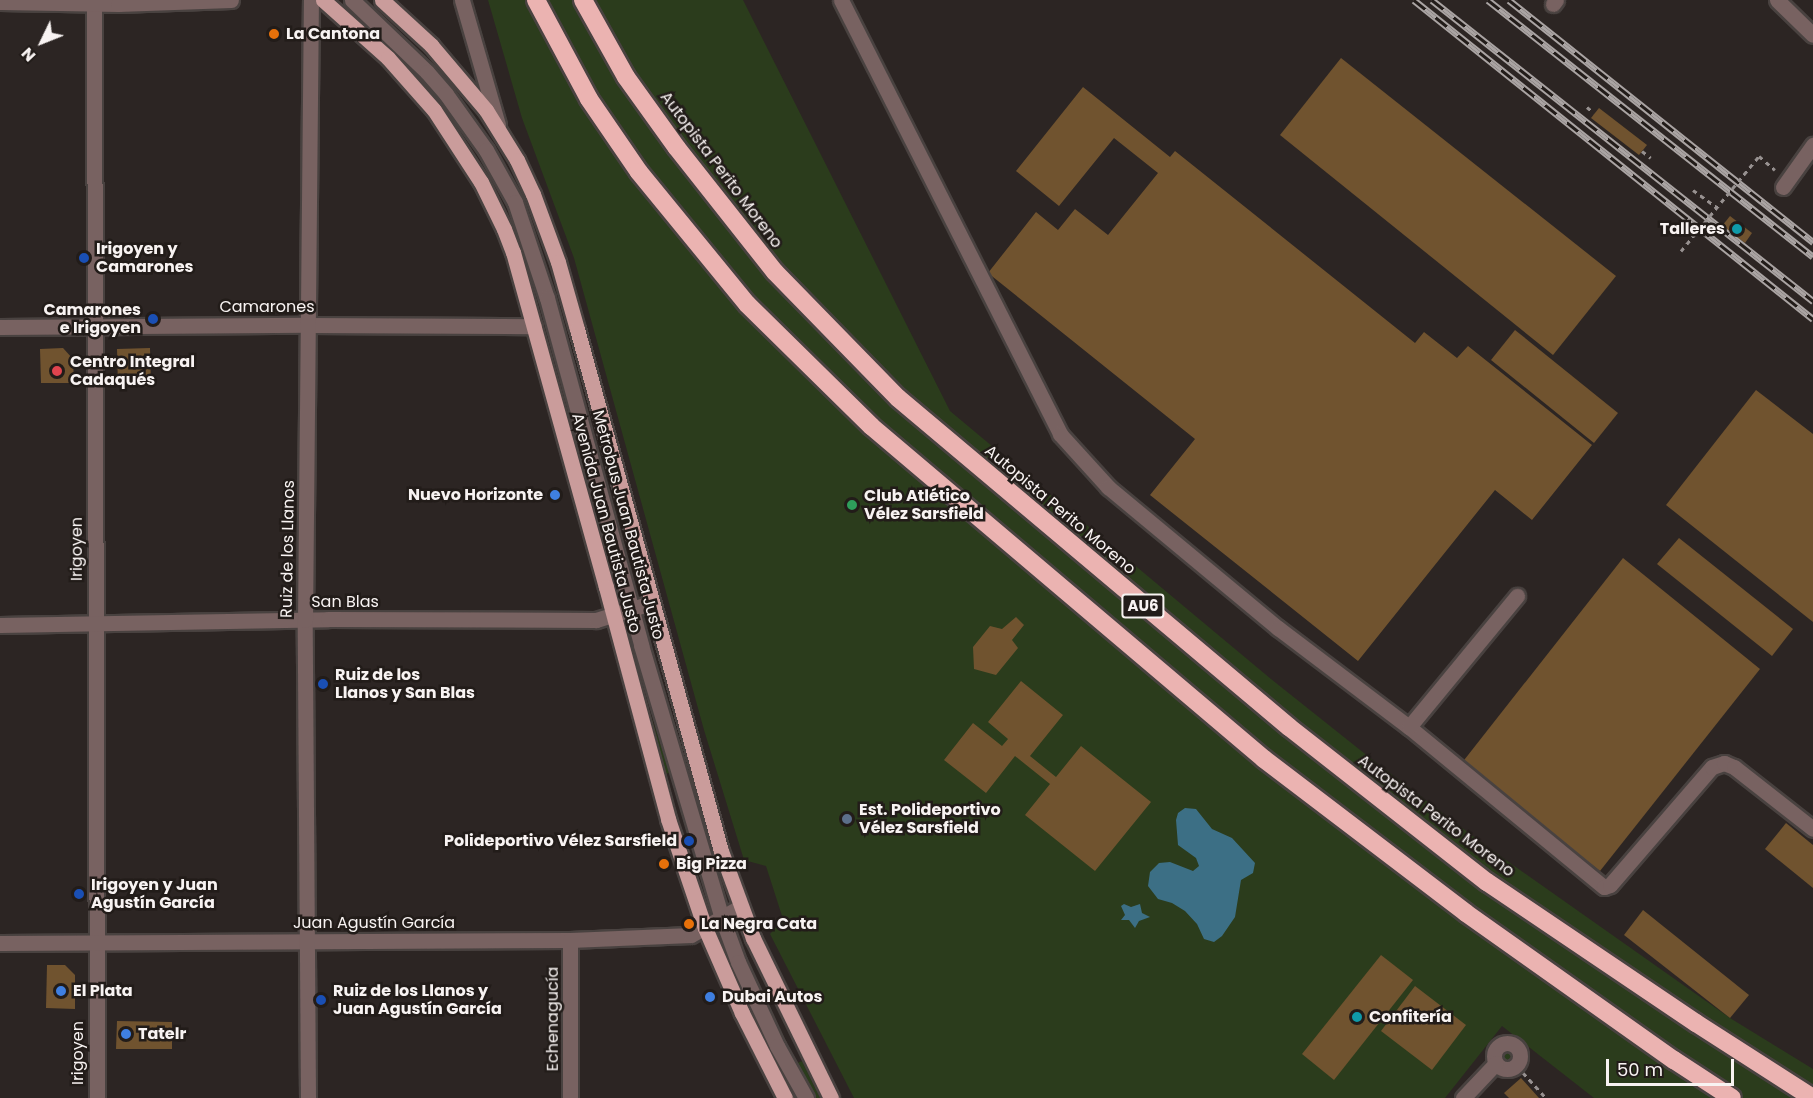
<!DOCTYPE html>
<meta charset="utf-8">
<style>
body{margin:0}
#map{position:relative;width:1813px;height:1098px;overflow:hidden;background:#2c2523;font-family:Poppins,sans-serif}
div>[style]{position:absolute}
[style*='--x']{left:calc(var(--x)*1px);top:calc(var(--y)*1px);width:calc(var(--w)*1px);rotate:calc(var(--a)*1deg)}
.green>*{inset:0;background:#2b3c1c}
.round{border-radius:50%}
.water>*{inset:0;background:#3c6f85}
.building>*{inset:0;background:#70532f}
.path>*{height:3px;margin-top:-1.5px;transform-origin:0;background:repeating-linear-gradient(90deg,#979190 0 4.5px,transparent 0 9px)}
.roads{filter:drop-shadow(2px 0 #494240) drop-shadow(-2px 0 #494240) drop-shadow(0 2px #494240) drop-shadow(0 -2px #494240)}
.minor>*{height:15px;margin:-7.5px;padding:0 7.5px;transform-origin:7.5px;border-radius:7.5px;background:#786261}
.minor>.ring{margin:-7.5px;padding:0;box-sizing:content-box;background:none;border:15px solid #786261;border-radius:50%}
.major>*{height:15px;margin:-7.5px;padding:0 7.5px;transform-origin:7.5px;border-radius:7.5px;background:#ca9c9b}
.highway>*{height:18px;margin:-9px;padding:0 9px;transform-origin:9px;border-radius:9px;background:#ebb3b1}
.rail>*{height:7px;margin-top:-3.5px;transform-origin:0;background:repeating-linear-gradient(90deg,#221c19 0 14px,#aaa4a3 0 28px);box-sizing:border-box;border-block:2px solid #aaa4a3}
.path-bridge>*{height:3px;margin-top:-1.5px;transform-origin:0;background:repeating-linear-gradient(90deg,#979190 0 4.5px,transparent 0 9px)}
.dots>*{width:16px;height:16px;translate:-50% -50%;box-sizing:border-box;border:3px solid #221c19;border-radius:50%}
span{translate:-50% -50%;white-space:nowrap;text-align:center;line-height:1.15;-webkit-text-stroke:5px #221c19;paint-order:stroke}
.shield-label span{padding:2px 4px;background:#221c19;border:2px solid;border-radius:4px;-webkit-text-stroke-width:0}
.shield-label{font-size:15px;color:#f8f3f2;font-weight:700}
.poi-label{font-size:16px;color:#f8f3f2;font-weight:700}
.left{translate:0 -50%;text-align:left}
.right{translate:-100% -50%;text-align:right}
.street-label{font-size:16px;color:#f8f3f2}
.north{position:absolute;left:12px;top:12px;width:60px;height:60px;-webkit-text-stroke:4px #221c19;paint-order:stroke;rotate:227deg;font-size:16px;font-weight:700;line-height:24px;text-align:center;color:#f8f3f2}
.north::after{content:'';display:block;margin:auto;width:21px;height:27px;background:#f8f3f2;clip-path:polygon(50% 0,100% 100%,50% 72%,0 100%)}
.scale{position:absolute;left:1606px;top:1059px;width:128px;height:27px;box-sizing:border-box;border:3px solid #f8f3f2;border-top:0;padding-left:8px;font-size:18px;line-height:21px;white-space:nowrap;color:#f8f3f2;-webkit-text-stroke:4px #221c19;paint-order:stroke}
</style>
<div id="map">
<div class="green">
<div style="clip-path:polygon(488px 0,743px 0,950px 411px,1271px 679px,1374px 761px,1486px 846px,1730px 1018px,1813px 1069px,1813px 1098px,1594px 1098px,1502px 1026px,1445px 1098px,854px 1098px,770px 934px,783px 919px,766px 866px,744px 860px,704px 730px,574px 258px,522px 118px)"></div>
<div style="clip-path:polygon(648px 713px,650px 713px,670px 773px,664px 774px)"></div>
<div class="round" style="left:1498px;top:1047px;width:18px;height:18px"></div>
<div style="clip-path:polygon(802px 1061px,820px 1098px,815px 1098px,795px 1064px)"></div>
</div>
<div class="water">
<div style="clip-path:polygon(1185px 808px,1196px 809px,1212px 829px,1232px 838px,1255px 863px,1253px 873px,1241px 880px,1235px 917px,1222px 936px,1214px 942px,1204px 939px,1197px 924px,1185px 911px,1172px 903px,1158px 899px,1148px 886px,1150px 872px,1159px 863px,1170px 862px,1193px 871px,1199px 866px,1196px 858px,1178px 845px,1176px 820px,1178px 813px)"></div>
<div style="clip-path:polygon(1124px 904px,1131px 907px,1140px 904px,1142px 913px,1150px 917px,1139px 921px,1135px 928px,1129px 920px,1121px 920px,1125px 915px,1121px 906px)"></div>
</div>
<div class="building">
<div style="clip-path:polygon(1341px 58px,1616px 276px,1553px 355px,1280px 135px)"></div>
<div style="clip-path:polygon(1083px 87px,1170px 157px,1175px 151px,1415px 343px,1424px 332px,1457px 358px,1468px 346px,1592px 445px,1532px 520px,1495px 490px,1358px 661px,1150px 495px,1195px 439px,988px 273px,1036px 212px,1058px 230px,1075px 209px,1108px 235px,1158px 173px,1114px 138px,1059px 206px,1016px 171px)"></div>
<div style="clip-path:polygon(1599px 108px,1647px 145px,1639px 155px,1591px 118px)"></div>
<div style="clip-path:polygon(1730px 216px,1752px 233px,1745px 243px,1722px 226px)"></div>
<div style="clip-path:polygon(1515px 330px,1618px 413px,1594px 443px,1491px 360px)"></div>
<div style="clip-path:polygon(63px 348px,73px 359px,74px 383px,41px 383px,40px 349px)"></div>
<div style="clip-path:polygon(150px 348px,151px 386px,118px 387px,117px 349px)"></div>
<div style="clip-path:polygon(1756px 390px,1813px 434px,1813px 622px,1666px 505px)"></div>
<div style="clip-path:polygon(1679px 538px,1793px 629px,1772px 656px,1657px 564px)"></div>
<div style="clip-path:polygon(1623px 558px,1760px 669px,1600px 871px,1461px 764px)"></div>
<div style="clip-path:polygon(1016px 617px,1024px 625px,1012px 640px,1018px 648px,996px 675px,974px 669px,973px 647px,990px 626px,1002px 629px)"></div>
<div style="clip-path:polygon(1021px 681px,1063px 715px,1030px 756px,1056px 777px,1081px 746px,1151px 802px,1095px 871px,1025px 815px,1050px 784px,1015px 756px,986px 793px,944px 760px,973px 723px,1002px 746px,1008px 739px,988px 722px)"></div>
<div style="clip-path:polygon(1786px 823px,1813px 845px,1813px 888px,1765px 849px)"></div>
<div style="clip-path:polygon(1643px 910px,1749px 995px,1730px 1018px,1624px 935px)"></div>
<div style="clip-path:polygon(1381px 955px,1413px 980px,1334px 1080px,1302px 1054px)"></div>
<div style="clip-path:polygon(47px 965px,65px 965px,75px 975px,75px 1009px,46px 1008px)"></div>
<div style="clip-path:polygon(1415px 986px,1466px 1025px,1432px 1070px,1381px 1031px)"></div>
<div style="clip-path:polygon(117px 1021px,172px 1022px,172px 1049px,116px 1049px)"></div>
<div style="clip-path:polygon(1521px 1078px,1539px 1098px,1509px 1098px,1504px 1093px)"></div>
</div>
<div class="path">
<div style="--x:1587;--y:107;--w:9;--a:41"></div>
<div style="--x:1642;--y:151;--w:11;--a:38"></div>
<div style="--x:1759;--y:156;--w:21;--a:41"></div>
<div style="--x:1693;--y:190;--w:29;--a:36"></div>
<div style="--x:1517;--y:1066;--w:43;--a:47.8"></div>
</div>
<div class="roads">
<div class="minor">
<div style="--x:94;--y:0;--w:1098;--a:89.84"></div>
<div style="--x:352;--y:0;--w:104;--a:43.8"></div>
<div style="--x:427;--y:72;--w:29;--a:49"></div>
<div style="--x:446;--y:94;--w:69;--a:54.5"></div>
<div style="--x:486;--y:150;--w:60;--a:60.9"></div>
<div style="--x:515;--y:202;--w:101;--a:71.6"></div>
<div style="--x:547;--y:298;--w:360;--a:74.8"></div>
<div style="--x:641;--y:645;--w:285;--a:73.5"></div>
<div style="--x:722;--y:918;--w:47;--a:70"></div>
<div style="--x:738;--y:962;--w:93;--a:65.1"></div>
<div style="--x:777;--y:1046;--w:60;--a:60.9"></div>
<div style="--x:462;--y:0;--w:130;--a:73.9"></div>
<div style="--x:841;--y:0;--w:486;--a:63.2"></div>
<div style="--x:1060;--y:434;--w:72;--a:47.8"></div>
<div style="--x:1108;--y:487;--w:221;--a:39.7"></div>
<div style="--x:1278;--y:628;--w:164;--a:37.1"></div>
<div style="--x:1409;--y:727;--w:252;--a:39.4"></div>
<div style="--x:1604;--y:887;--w:6;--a:-18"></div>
<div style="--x:1610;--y:885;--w:156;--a:-49.2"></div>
<div style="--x:1712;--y:767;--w:13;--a:-18"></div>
<div style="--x:1724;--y:763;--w:11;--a:22"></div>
<div style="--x:1734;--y:767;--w:100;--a:38.1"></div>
<div style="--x:1777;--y:0;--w:50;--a:44.2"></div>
<div style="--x:0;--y:2;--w:118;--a:1"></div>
<div style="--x:118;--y:4;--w:113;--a:-2"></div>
<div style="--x:1553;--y:4;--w:5;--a:-53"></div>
<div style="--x:1783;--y:187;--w:52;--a:-54.5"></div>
<div style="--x:0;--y:327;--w:309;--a:-0.4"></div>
<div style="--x:309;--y:325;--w:225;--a:0.3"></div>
<div style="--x:0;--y:625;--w:328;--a:-1"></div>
<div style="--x:328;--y:619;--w:268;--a:0.2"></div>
<div style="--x:596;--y:620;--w:58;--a:-17.2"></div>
<div style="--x:1409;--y:727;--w:170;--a:-50.5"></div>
<div style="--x:0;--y:943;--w:570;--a:-0.3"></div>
<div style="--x:570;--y:940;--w:121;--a:-2.4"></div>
<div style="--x:691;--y:935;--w:56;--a:-29.7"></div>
<div class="ring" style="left:1494px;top:1043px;width:11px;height:11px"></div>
<div style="--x:308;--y:1098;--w:478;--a:-90.4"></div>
<div style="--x:305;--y:620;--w:620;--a:-89.45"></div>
<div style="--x:570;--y:1098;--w:158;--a:-90"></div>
<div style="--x:1463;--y:1098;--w:48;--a:-46.7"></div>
</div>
<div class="major">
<div style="--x:323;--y:0;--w:87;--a:41.7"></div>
<div style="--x:388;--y:58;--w:69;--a:48.5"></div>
<div style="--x:434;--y:110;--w:86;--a:56.9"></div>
<div style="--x:481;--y:182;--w:52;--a:63.9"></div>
<div style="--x:504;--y:229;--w:25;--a:69"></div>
<div style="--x:513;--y:252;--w:348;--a:74.5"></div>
<div style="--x:606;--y:587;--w:240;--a:75"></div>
<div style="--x:668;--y:819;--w:115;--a:71.3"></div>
<div style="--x:705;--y:928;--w:93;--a:66.5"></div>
<div style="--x:742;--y:1013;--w:95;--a:63.2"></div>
<div style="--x:382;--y:0;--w:67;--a:42.6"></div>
<div style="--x:431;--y:45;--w:85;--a:49.8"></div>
<div style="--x:486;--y:110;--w:59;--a:58.2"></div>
<div style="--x:517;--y:160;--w:38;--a:65"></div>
<div style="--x:533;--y:194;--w:72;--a:69.8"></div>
<div style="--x:558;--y:262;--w:70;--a:74.2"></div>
<div style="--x:577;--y:329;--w:541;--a:74.58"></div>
<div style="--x:721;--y:851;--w:93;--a:69.8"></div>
<div style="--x:753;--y:938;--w:178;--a:64"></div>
</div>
<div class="highway">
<div style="--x:536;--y:0;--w:112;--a:61.8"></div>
<div style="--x:589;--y:99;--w:88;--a:55.6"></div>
<div style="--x:639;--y:172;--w:171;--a:50.7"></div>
<div style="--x:747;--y:304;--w:174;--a:44.5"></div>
<div style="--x:871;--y:426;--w:515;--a:40.28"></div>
<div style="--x:1264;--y:759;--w:254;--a:37.3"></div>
<div style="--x:1466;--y:913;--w:255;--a:35.3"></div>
<div style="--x:1674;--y:1060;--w:69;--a:33.2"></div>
<div style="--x:583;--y:0;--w:88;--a:60.8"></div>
<div style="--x:626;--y:77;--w:87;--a:54.3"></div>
<div style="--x:677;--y:148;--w:158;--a:51.7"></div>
<div style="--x:775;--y:272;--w:176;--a:45.7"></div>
<div style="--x:898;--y:398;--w:511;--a:40.08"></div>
<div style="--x:1289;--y:727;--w:251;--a:38.1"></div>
<div style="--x:1487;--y:882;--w:252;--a:34"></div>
<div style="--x:1696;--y:1023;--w:139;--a:32.7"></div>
</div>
</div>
<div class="rail">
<div style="--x:1414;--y:0;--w:511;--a:38.64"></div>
<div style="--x:1432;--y:0;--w:486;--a:38.3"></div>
<div style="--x:1488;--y:0;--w:414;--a:38.3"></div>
<div style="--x:1509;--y:0;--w:389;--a:38.5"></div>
</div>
<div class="path-bridge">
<div style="--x:1681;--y:251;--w:123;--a:-50.6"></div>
</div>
<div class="dots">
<div style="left:274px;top:34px;background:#e8710a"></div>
<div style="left:1737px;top:229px;background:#0f9aa8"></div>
<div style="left:84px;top:258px;background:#1a4fb4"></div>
<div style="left:153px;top:319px;background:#1a4fb4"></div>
<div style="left:57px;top:371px;background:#e0444e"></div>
<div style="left:555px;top:495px;background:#3f7fe0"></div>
<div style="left:852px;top:505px;background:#2e9e5b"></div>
<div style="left:323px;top:684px;background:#1a4fb4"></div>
<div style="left:847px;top:819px;background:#5c6f8a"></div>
<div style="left:689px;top:841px;background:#1a4fb4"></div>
<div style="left:664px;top:864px;background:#e8710a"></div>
<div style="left:79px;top:894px;background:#1a4fb4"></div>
<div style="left:689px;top:924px;background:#e8710a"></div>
<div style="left:61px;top:991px;background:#3f7fe0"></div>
<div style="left:710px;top:997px;background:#3f7fe0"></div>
<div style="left:321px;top:1000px;background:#1a4fb4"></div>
<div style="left:1357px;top:1017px;background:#0f9aa8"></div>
<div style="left:126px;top:1034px;background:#3f7fe0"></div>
</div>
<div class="shield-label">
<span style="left:1143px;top:606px">AU6</span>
</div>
<div class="poi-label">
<span class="left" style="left:286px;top:34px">La Cantona</span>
<span class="right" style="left:1725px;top:229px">Talleres</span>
<span class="left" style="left:96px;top:258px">Irigoyen y<br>Camarones</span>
<span class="right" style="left:141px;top:319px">Camarones<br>e Irigoyen</span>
<span class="left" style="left:70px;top:371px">Centro Integral<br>Cadaqués</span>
<span class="right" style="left:543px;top:495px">Nuevo Horizonte</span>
<span class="left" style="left:864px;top:505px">Club Atlético<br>Vélez Sarsfield</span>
<span class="left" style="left:335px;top:684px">Ruiz de los<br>Llanos y San Blas</span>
<span class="left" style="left:859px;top:819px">Est. Polideportivo<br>Vélez Sarsfield</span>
<span class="right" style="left:677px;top:841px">Polideportivo Vélez Sarsfield</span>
<span class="left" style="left:676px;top:864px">Big Pizza</span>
<span class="left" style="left:91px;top:894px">Irigoyen y Juan<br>Agustín García</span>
<span class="left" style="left:701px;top:924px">La Negra Cata</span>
<span class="left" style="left:73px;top:991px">El Plata</span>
<span class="left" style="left:333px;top:1000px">Ruiz de los Llanos y<br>Juan Agustín García</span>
<span class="left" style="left:722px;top:997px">Dubai Autos</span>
<span class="left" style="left:1369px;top:1017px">Confitería</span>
<span class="left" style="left:138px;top:1034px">Tatelr</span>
</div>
<div class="street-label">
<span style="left:721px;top:170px;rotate:53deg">Autopista Perito Moreno</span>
<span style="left:267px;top:307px">Camarones</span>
<span style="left:1060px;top:510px;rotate:40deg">Autopista Perito Moreno</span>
<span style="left:606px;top:523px;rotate:75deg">Avenida Juan Bautista Justo</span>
<span style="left:628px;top:525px;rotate:75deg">Metrobus Juan Bautista Justo</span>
<span style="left:77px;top:549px;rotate:-90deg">Irigoyen</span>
<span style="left:288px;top:549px;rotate:-89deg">Ruiz de los Llanos</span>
<span style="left:345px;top:602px">San Blas</span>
<span style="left:1436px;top:816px;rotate:37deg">Autopista Perito Moreno</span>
<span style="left:374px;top:923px">Juan Agustín García</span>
<span style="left:553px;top:1019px;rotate:-90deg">Echenagucía</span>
<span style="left:78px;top:1053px;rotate:-90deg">Irigoyen</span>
</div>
<div class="north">N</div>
<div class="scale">50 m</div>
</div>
